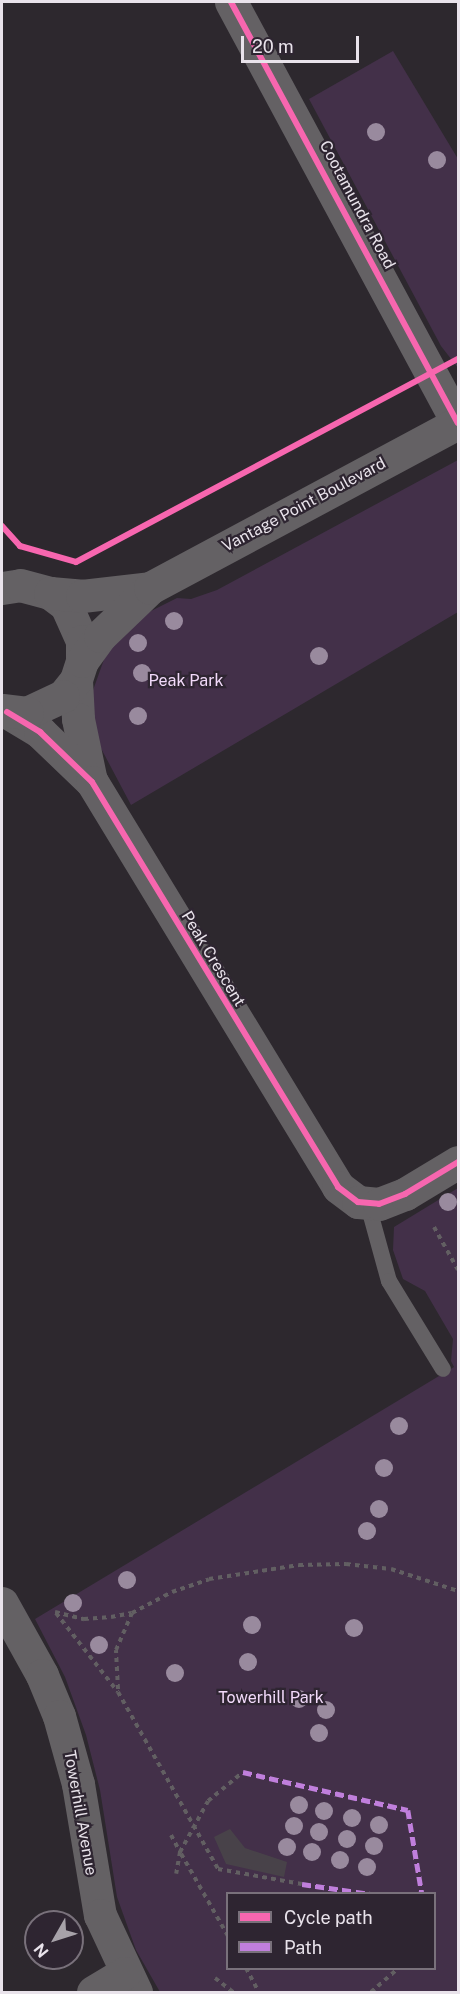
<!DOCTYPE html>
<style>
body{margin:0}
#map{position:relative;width:460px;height:1994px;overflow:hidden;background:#2d282e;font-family:"Public Sans",sans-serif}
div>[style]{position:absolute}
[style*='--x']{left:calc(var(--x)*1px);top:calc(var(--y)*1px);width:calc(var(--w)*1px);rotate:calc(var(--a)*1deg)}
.green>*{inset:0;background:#433049}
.building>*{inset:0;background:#484249}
.path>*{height:4px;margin-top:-2px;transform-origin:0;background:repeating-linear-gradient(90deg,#625f62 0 4.5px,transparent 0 9px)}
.service>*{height:16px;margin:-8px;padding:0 8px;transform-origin:8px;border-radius:8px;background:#646164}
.minor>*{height:33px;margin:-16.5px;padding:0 16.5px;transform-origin:16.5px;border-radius:16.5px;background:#646164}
.tertiary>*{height:33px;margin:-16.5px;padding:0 16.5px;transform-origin:16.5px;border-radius:16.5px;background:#646164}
.quiet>*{height:4.5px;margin-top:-2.25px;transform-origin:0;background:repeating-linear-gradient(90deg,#c07fdc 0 9px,transparent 0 13.5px)}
.cycleway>*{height:6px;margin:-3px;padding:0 3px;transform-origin:3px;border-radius:3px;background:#f766af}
.trees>*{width:18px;height:18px;margin:-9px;border-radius:50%;background:#998a9e}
span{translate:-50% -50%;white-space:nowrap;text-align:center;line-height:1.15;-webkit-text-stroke:4.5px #2e2531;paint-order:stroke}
.street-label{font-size:16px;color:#e9e3eb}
.park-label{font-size:16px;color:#f2dafa}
.frame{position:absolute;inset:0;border:3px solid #e9e3eb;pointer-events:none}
.legend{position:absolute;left:226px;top:1892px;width:210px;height:78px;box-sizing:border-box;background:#2e2531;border:2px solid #79717b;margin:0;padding:8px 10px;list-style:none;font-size:18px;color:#e9e3eb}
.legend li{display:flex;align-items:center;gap:12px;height:30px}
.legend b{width:30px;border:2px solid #79717b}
.north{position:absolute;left:24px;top:1910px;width:60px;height:60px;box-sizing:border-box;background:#2e2531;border:2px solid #79717b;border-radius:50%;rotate:231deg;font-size:16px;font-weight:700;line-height:24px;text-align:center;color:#e9e3eb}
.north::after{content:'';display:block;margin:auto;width:21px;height:27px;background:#a7a2a9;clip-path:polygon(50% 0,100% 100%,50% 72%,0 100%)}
.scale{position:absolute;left:241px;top:36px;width:118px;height:27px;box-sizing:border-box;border:3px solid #e9e3eb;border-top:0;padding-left:8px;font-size:18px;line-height:21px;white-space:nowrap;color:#e9e3eb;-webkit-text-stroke:4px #2e2531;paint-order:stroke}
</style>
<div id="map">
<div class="green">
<div style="clip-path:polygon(393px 51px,458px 159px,458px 368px,441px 346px,309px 99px)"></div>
<div style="clip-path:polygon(458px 460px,458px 612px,131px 805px,95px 737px,92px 693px,107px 651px,147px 613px,177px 598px,191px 599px,217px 590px)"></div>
<div style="clip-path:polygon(evenodd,458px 1188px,458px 1992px,160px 1992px,136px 1950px,117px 1897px,100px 1790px,86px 1735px,65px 1677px,35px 1619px,454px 1367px,451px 1361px,453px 1339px,425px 1291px,403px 1279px,393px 1250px,394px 1227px,458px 1188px,228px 1894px,434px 1894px,434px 1968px,228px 1968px,228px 1894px)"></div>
</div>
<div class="building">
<div style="clip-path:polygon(230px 1829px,245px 1848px,287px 1862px,284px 1877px,226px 1864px,214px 1837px)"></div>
</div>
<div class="path">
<div style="--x:434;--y:1227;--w:49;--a:60.8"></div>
<div style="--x:55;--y:1612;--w:30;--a:14"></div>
<div style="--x:84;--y:1619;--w:27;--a:-4"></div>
<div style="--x:111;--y:1617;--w:21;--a:-11"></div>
<div style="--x:132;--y:1613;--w:45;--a:-27.7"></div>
<div style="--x:172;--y:1592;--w:39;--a:-19"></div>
<div style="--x:209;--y:1579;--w:91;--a:-8.8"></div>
<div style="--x:299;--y:1565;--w:47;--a:-1.2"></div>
<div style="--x:346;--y:1564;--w:45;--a:6.3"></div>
<div style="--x:391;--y:1569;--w:71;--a:18.2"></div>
<div style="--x:56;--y:1613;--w:100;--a:51.9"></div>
<div style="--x:118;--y:1692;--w:203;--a:60.5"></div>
<div style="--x:218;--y:1869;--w:85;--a:10.1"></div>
<div style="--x:118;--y:1689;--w:39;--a:-93"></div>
<div style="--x:116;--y:1650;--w:40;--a:-66.6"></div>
<div style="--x:171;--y:1835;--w:19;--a:62"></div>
<div style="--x:180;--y:1852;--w:22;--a:100"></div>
<div style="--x:228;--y:1936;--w:97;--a:-119.7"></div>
<div style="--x:180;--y:1852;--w:58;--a:-61.2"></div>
<div style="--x:208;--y:1801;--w:45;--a:-39.6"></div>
<div style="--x:246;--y:1968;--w:27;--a:62"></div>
<div style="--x:215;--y:1978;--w:23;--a:38"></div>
<div style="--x:371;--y:1992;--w:37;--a:-41"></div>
</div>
<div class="service">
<div style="--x:368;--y:1205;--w:79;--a:74.6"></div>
<div style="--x:389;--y:1281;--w:103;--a:58.5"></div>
</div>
<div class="minor">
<div style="--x:231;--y:2;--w:478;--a:61.7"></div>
<div style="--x:76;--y:680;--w:39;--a:87"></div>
<div style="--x:78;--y:719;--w:63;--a:78.2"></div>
<div style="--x:7;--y:712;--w:39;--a:31"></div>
<div style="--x:40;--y:732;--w:72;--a:43.9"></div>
<div style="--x:92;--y:782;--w:474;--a:58.7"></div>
<div style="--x:338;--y:1187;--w:25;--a:37"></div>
<div style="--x:358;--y:1202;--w:21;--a:5"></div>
<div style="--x:379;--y:1204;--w:28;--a:-21"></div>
<div style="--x:405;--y:1194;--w:62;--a:-31.1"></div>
<div style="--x:2;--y:1603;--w:82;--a:60.9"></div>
<div style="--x:42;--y:1675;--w:44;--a:67.5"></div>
<div style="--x:59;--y:1716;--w:71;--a:74.4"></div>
<div style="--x:78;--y:1784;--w:133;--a:80.5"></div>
<div style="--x:100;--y:1915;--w:85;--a:64.9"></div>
<div style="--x:93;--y:1992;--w:37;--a:-31"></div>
</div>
<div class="tertiary">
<div style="--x:2;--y:588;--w:18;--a:-9"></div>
<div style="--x:20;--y:585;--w:31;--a:15"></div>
<div style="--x:50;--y:593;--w:20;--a:37"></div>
<div style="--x:66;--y:605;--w:39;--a:66"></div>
<div style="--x:82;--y:641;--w:20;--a:90"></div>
<div style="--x:82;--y:661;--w:20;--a:108"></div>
<div style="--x:76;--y:680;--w:21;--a:129"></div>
<div style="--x:63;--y:696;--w:40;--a:155"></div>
<div style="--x:27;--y:713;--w:25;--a:-173"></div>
<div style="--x:50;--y:593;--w:32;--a:5"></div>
<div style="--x:82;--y:596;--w:68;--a:-6.7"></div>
<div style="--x:82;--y:661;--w:31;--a:-54"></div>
<div style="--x:100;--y:636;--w:69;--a:-43.8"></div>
<div style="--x:150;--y:588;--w:349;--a:-28.2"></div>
</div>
<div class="quiet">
<div style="--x:243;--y:1772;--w:169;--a:13"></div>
<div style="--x:408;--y:1810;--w:85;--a:80.5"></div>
<div style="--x:302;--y:1884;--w:69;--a:8.4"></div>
</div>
<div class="cycleway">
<div style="--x:231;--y:2;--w:478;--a:61.7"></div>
<div style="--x:2;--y:526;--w:27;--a:48"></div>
<div style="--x:20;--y:546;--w:58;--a:15.9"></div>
<div style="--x:76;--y:562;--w:433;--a:-28"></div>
<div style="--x:7;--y:712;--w:39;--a:31"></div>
<div style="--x:40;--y:732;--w:72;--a:43.9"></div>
<div style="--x:92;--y:782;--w:474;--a:58.7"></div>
<div style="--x:338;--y:1187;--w:25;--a:37"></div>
<div style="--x:358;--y:1202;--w:21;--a:5"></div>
<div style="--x:379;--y:1204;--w:28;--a:-21"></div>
<div style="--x:405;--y:1194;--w:62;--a:-31.1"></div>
</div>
<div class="trees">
<div style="left:376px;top:132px"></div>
<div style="left:437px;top:160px"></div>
<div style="left:174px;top:621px"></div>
<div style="left:138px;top:643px"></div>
<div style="left:319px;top:656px"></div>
<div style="left:142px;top:673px"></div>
<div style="left:138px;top:716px"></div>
<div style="left:448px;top:1202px"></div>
<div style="left:399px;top:1426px"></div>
<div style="left:384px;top:1468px"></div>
<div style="left:379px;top:1509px"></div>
<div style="left:367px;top:1531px"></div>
<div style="left:127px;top:1580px"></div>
<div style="left:73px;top:1603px"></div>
<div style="left:252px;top:1625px"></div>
<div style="left:354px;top:1628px"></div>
<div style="left:99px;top:1645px"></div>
<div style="left:248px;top:1662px"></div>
<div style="left:175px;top:1673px"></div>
<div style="left:299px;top:1699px"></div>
<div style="left:326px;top:1710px"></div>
<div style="left:319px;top:1733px"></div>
<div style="left:299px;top:1805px"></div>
<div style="left:324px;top:1811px"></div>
<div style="left:352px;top:1818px"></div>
<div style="left:379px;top:1825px"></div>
<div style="left:294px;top:1826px"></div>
<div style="left:319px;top:1832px"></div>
<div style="left:347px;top:1839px"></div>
<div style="left:374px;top:1846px"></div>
<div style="left:287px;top:1847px"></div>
<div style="left:312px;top:1852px"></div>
<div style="left:340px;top:1860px"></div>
<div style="left:367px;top:1867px"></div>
</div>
<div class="street-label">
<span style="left:357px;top:205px;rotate:62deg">Cootamundra Road</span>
<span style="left:304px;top:505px;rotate:-28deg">Vantage Point Boulevard</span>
<span style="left:213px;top:959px;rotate:59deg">Peak Crescent</span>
<span style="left:80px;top:1813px;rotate:80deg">Towerhill Avenue</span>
</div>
<div class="park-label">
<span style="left:186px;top:681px">Peak Park</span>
<span style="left:271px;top:1698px">Towerhill Park</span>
</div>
<div class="frame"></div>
<ul class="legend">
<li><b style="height:8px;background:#f766af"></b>Cycle path</li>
<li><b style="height:8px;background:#c07fdc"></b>Path</li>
</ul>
<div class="north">N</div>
<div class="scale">20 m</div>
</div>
